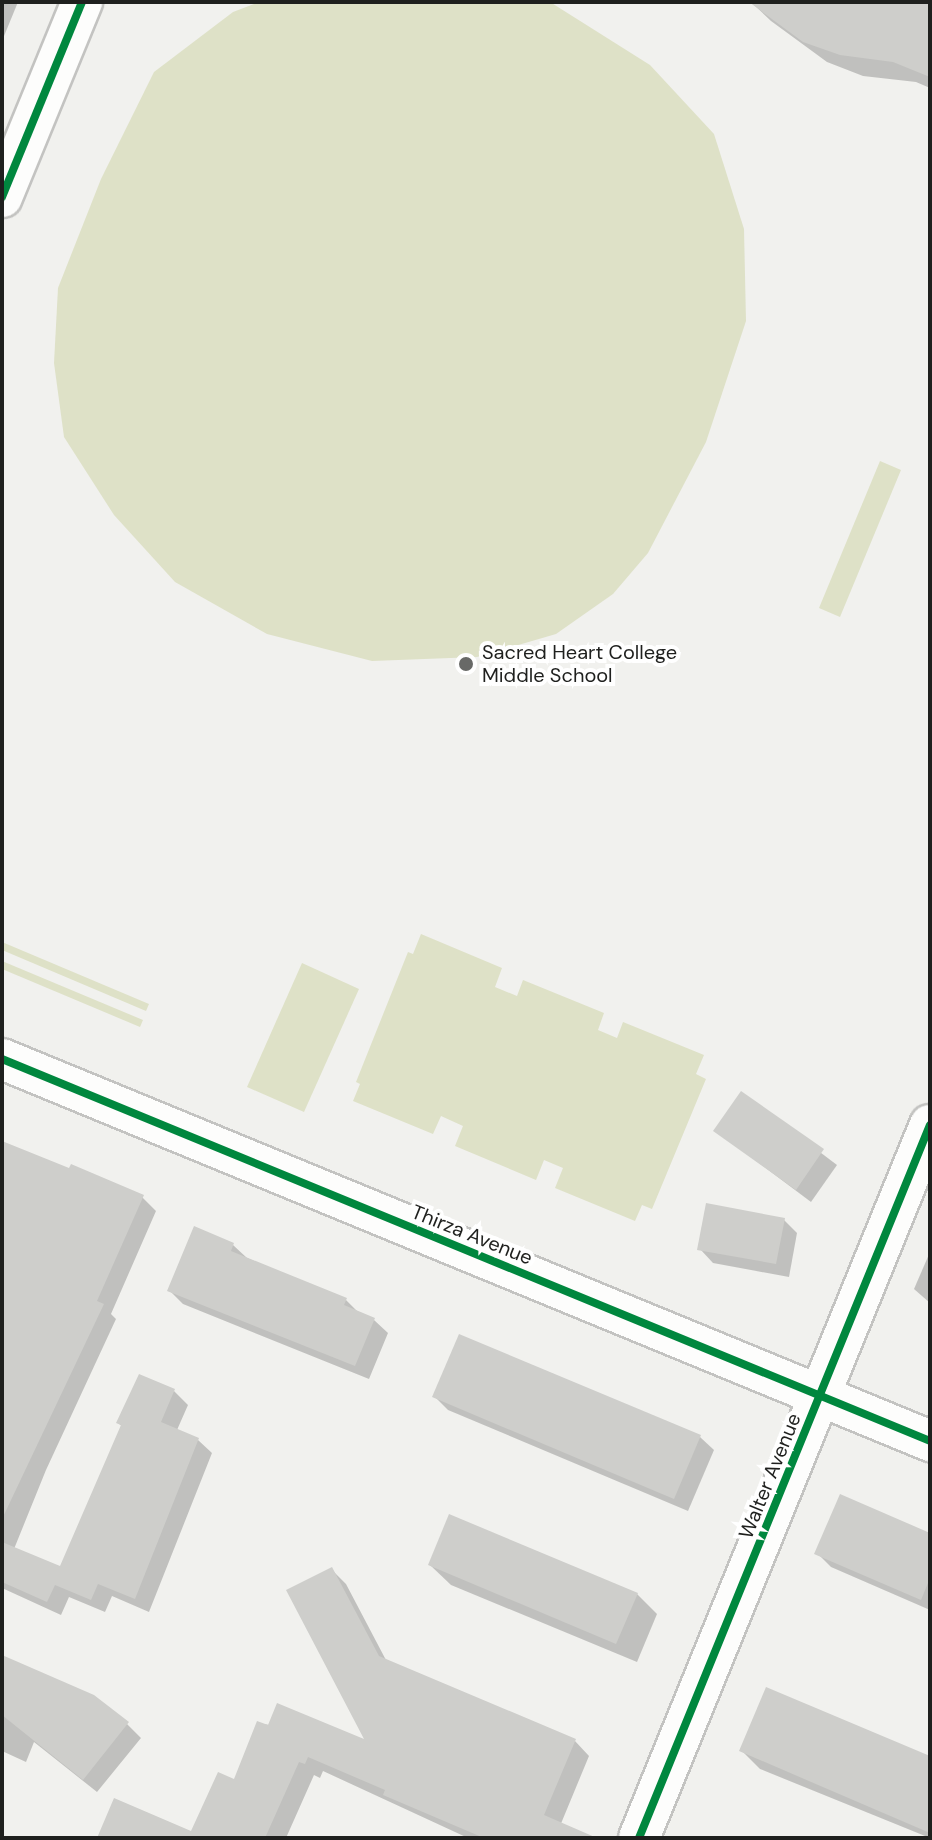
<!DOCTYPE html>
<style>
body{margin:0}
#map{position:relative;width:932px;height:1840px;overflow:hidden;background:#f1f1ee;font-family:"DM Sans",sans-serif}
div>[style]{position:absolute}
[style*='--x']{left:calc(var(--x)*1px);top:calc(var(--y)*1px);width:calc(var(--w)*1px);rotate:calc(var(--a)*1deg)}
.green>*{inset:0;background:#dee1c7}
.shadow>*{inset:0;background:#0003}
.building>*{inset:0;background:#cececb}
.roads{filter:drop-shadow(2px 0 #c3c3c1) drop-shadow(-2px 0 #c3c3c1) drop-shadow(0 2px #c3c3c1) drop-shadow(0 -2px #c3c3c1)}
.minor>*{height:40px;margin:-20px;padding:0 20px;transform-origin:20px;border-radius:20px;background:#fdfdfc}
.cycleway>*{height:8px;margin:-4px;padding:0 4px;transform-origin:4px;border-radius:4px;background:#00873e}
.dots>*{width:22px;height:22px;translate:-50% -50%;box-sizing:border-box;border:4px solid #fff;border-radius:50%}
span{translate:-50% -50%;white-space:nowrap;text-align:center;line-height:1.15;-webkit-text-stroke:8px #fff;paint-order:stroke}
.poi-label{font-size:20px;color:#1f201e}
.left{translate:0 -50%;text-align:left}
.street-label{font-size:20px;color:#1f201e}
.frame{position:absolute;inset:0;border:4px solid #1f201e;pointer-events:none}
</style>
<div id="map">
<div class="green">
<div style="clip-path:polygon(259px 2px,550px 2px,650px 65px,714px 134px,744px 229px,746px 321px,706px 442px,648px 553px,613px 594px,556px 634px,477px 657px,372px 661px,267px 634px,175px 582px,114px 515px,64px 437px,54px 363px,58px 288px,101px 179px,154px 72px,233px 12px)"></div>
<div style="clip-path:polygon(880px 461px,901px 470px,840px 617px,819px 608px)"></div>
<div style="clip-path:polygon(421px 934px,502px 968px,495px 987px,517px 996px,523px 980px,604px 1013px,598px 1030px,617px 1038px,623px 1022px,704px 1055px,696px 1074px,706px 1079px,652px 1209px,642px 1205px,635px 1221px,555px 1188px,563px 1168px,544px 1160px,536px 1180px,455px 1146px,463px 1126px,441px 1116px,433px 1134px,353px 1101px,360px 1084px,356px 1082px,408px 952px,413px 954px)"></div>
<div style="clip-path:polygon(2px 942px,149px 1004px,146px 1011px,2px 950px)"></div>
<div style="clip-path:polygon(2px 961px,143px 1020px,140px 1027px,2px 969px)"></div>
<div style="clip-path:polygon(302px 963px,359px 989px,304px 1112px,247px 1087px)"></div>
</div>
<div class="shadow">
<div style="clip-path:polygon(2px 2px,18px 2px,2px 41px)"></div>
<div style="clip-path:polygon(751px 2px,930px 2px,930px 88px,916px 82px,863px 76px,827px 62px,771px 21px)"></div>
<div style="clip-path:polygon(742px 1093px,837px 1165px,811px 1202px,715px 1130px)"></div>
<div style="clip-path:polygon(2px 1143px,142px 1197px,156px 1211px,111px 1314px,116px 1319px,46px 1470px,14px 1549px,61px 1569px,123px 1427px,118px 1423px,174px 1391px,188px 1405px,177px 1430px,198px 1440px,212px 1453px,149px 1612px,112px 1596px,105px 1612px,69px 1597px,61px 1615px,2px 1588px)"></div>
<div style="clip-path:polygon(784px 1220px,797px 1233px,789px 1277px,713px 1263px,700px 1249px)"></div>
<div style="clip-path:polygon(233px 1245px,247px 1258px,346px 1300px,359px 1313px,374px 1320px,388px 1333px,369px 1379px,183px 1304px,169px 1290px)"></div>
<div style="clip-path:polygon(930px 1252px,930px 1303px,914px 1289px)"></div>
<div style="clip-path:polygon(434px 1396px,700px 1437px,714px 1450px,688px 1511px,448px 1410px)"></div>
<div style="clip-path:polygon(930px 1534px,930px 1610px,831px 1567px,817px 1553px)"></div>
<div style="clip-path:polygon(430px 1565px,637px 1594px,657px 1614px,637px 1662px,451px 1585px)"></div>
<div style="clip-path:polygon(332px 1570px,346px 1584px,387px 1662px,575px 1741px,589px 1756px,560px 1826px,569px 1838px,468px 1838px,323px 1771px,320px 1778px,314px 1775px,286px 1838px,100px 1838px,192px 1834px,235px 1781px,258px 1723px,368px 1743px)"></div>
<div style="clip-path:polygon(2px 1657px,127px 1724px,141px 1738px,97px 1792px,34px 1742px,26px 1762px,2px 1751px)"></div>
<div style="clip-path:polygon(742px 1751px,930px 1758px,930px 1838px,760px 1769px)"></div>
</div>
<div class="building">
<div style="clip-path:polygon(749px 2px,930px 2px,930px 77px,893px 62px,840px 55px,803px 42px)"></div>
<div style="clip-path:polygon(741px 1091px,824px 1149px,796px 1190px,713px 1131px)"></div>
<div style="clip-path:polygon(2px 1141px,69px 1168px,71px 1164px,144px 1195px,97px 1301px,104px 1304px,2px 1519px)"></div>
<div style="clip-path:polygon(706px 1203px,785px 1218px,776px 1264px,697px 1250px)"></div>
<div style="clip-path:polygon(194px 1226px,234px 1243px,231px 1251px,347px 1298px,344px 1305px,375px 1318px,355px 1366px,167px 1291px)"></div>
<div style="clip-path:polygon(459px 1334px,701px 1435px,674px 1499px,432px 1397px)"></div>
<div style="clip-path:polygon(139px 1374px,175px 1389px,161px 1422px,199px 1438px,135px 1599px,98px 1584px,91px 1600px,55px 1585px,47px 1602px,2px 1582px,2px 1542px,60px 1566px,121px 1425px,116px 1423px)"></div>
<div style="clip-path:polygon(840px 1494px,930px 1533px,930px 1578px,921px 1600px,814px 1554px)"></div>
<div style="clip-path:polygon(449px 1514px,638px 1593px,616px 1644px,428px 1565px)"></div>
<div style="clip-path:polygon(332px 1567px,379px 1656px,576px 1739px,544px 1815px,597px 1838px,484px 1838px,383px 1795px,385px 1790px,308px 1757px,305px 1764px,299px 1762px,265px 1838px,97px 1838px,114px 1798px,191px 1831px,218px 1772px,234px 1779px,257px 1721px,268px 1725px,277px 1703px,364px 1739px,286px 1590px)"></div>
<div style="clip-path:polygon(2px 1655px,94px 1695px,129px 1722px,83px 1780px,2px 1715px)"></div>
<div style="clip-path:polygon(766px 1687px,930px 1756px,930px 1833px,739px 1751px)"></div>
</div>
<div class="roads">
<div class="minor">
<div style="--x:2;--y:197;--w:211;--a:-67.7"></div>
<div style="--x:2;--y:1059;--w:1004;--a:22.37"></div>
<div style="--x:639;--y:1838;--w:770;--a:-67.8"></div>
</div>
</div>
<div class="cycleway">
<div style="--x:2;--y:197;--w:211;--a:-67.7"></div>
<div style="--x:2;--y:1059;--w:1004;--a:22.37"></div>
<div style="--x:639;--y:1838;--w:770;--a:-67.8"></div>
</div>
<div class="dots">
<div style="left:466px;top:664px;background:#686967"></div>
</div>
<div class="poi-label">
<span class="left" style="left:482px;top:664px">Sacred Heart College<br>Middle School</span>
</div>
<div class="street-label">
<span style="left:472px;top:1235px;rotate:22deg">Thirza Avenue</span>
<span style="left:770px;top:1476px;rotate:-68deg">Walter Avenue</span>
</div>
<div class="frame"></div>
</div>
